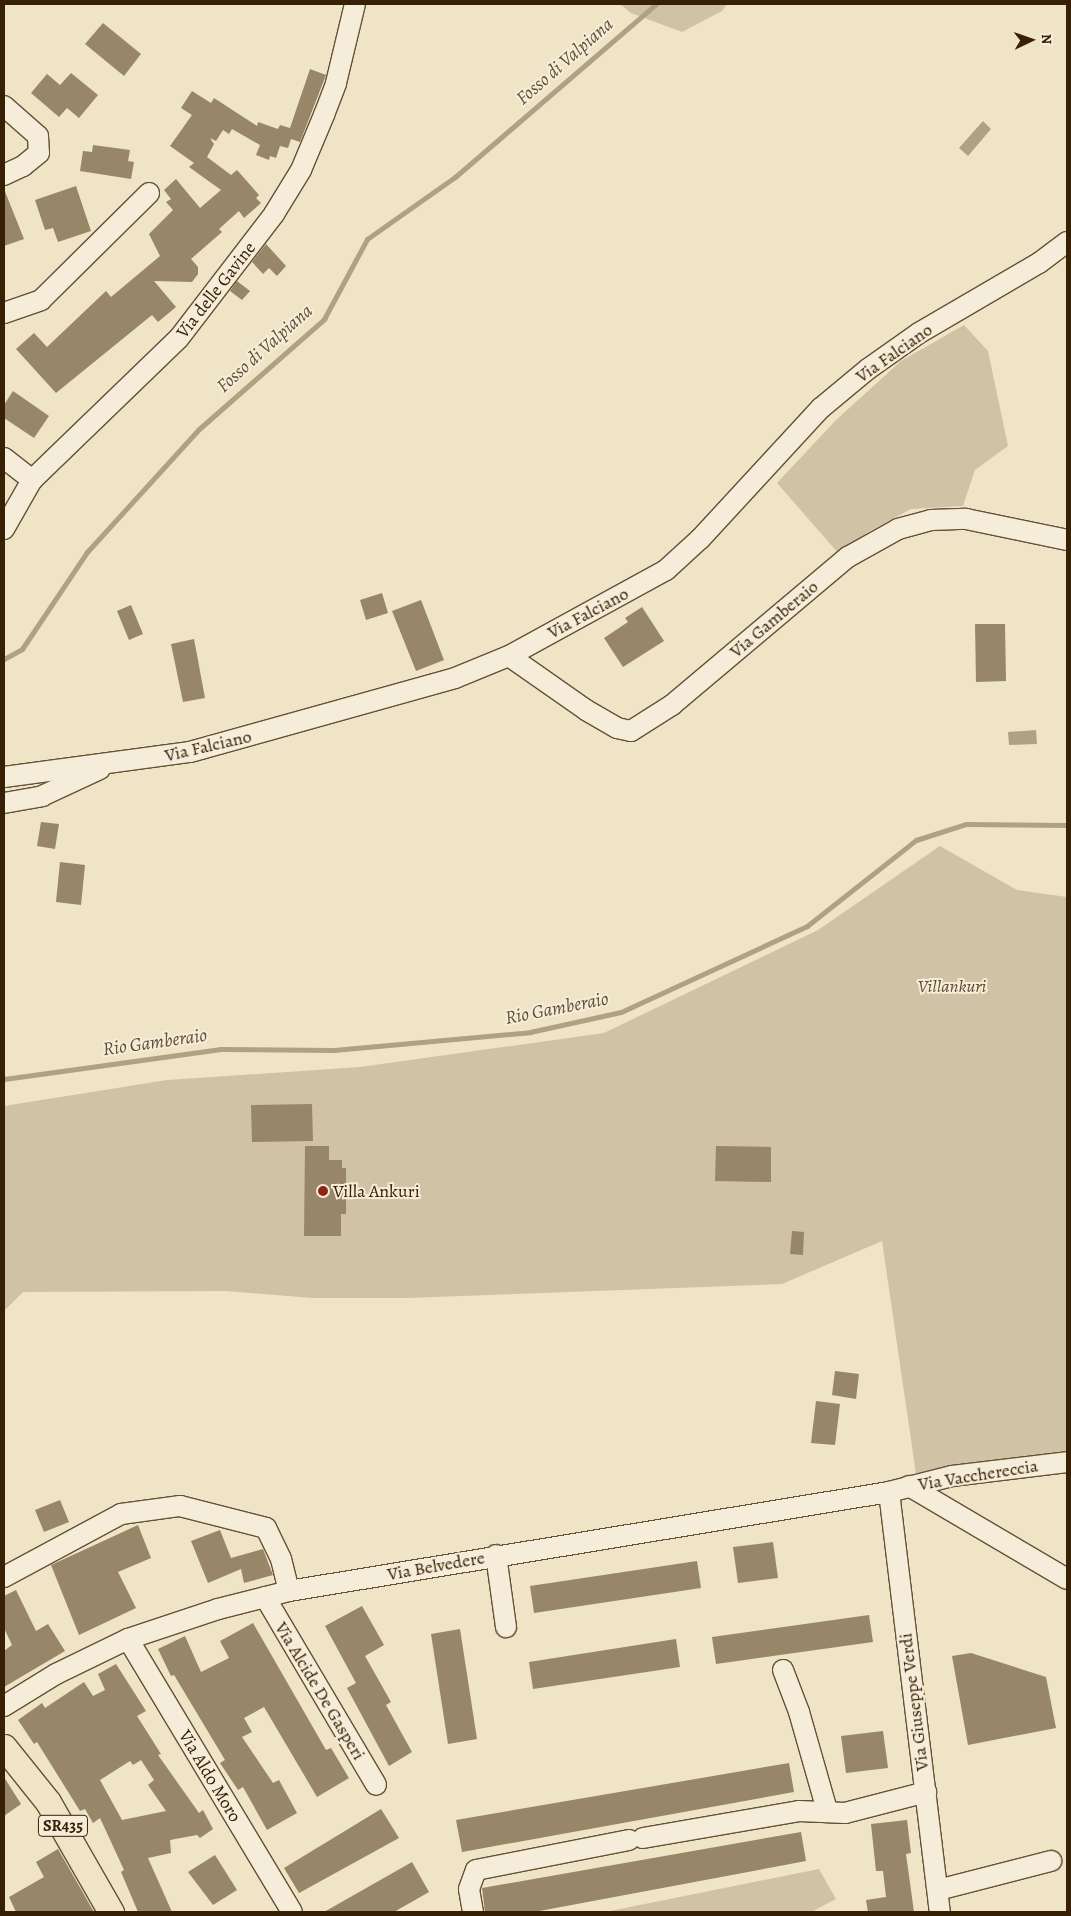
<!DOCTYPE html>
<style>
body{margin:0}
#map{position:relative;width:1071px;height:1916px;overflow:hidden;background:#efe4c6;font-family:Alegreya,serif}
div>[style]{position:absolute}
[style*='--x']{left:calc(var(--x)*1px);top:calc(var(--y)*1px);width:calc(var(--w)*1px);rotate:calc(var(--a)*1deg)}
.green>*{inset:0;background:#d0c3a5}
.water>*{inset:0;background:#b0a184}
.stream>*{height:5px;margin:-2.5px;padding:0 2.5px;transform-origin:2.5px;border-radius:2.5px;background:#b0a184}
.building>*{inset:0;background:#978668}
.roads{filter:drop-shadow(1px 0 #655134) drop-shadow(-1px 0 #655134) drop-shadow(0 1px #655134) drop-shadow(0 -1px #655134)}
.minor>*{height:20px;margin:-10px;padding:0 10px;transform-origin:10px;border-radius:10px;background:#f5edda}
.major>*{height:25px;margin:-12.5px;padding:0 12.5px;transform-origin:12.5px;border-radius:12.5px;background:#efe4c6}
.dots>*{width:14px;height:14px;translate:-50% -50%;box-sizing:border-box;border:2px solid #f5edda;border-radius:50%}
span{translate:-50% -50%;white-space:nowrap;text-align:center;line-height:1.15;-webkit-text-stroke:4px #f5edda;paint-order:stroke}
.shield-label span{padding:1px 4px;background:#f5edda;border:1px solid;border-radius:4px;-webkit-text-stroke-width:0}
.shield-label{font-size:16px;color:#372003;font-weight:700}
.street-label{font-size:18px;color:#372003}
.park-label{font-size:18px;color:#5d492c;font-style:italic}
.poi-label{font-size:18px;color:#372003}
.left{translate:0 -50%;text-align:left}
.water-label{font-size:19px;color:#614d30;font-style:italic}
.frame{position:absolute;inset:0;border:5px solid #372003;pointer-events:none}
.north{position:absolute;left:1006px;top:15px;width:50px;height:50px;-webkit-text-stroke:4px #f5edda;paint-order:stroke;rotate:87deg;font-size:14px;font-weight:700;line-height:20px;text-align:center;color:#372003}
.north::after{content:'';display:block;margin:auto;width:18px;height:22px;background:#372003;clip-path:polygon(50% 0,100% 100%,50% 72%,0 100%)}
</style>
<div id="map">
<div class="green">
<div style="clip-path:polygon(620px 4px,727px 4px,722px 11px,682px 32px,631px 13px)"></div>
<div style="clip-path:polygon(964px 325px,988px 351px,1008px 446px,975px 470px,963px 506px,911px 509px,868px 532px,839px 554px,777px 483px,836px 420px,901px 361px)"></div>
<div style="clip-path:polygon(940px 846px,1017px 890px,1067px 897px,1067px 1458px,916px 1474px,882px 1241px,782px 1284px,408px 1298px,312px 1298px,226px 1291px,23px 1292px,4px 1311px,4px 1106px,167px 1080px,360px 1067px,604px 1033px,818px 930px)"></div>
<div style="clip-path:polygon(819px 1869px,836px 1899px,811px 1912px,605px 1912px)"></div>
</div>
<div class="water">
<div style="clip-path:polygon(983px 121px,991px 129px,968px 156px,959px 148px)"></div>
<div style="clip-path:polygon(1036px 730px,1037px 744px,1009px 745px,1008px 732px)"></div>
</div>
<div class="stream">
<div style="--x:4;--y:659;--w:21;--a:-29"></div>
<div style="--x:22;--y:649;--w:117;--a:-56.2"></div>
<div style="--x:87;--y:552;--w:166;--a:-47.7"></div>
<div style="--x:199;--y:429;--w:167;--a:-41.3"></div>
<div style="--x:324;--y:319;--w:91;--a:-61.7"></div>
<div style="--x:367;--y:239;--w:108;--a:-35.2"></div>
<div style="--x:455;--y:177;--w:265;--a:-40.7"></div>
<div style="--x:4;--y:1079;--w:219;--a:-7.9"></div>
<div style="--x:221;--y:1049;--w:113;--a:0.5"></div>
<div style="--x:334;--y:1050;--w:197;--a:-5.2"></div>
<div style="--x:530;--y:1032;--w:93;--a:-12.4"></div>
<div style="--x:621;--y:1012;--w:205;--a:-24.8"></div>
<div style="--x:807;--y:926;--w:139;--a:-38.3"></div>
<div style="--x:916;--y:840;--w:52;--a:-17.7"></div>
<div style="--x:966;--y:824;--w:101;--a:0.6"></div>
</div>
<div class="building">
<div style="clip-path:polygon(103px 23px,141px 54px,124px 76px,85px 44px)"></div>
<div style="clip-path:polygon(310px 69px,326px 75px,300px 142px,291px 139px,288px 148px,280px 146px,276px 158px,270px 156px,269px 160px,256px 155px,260px 145px,232px 129px,229px 134px,223px 130px,216px 141px,210px 138px,214px 144px,207px 157px,231px 175px,237px 170px,259px 195px,256px 198px,261px 203px,244px 218px,239px 211px,219px 229px,222px 232px,191px 259px,198px 267px,198px 274px,192px 282px,154px 281px,176px 307px,158px 322px,152px 315px,56px 393px,16px 349px,34px 333px,47px 347px,106px 291px,111px 297px,160px 256px,149px 234px,173px 210px,166px 202px,171px 199px,164px 190px,176px 179px,200px 208px,221px 190px,189px 167px,194px 163px,170px 146px,192px 115px,181px 108px,192px 91px,211px 103px,214px 98px,257px 126px,258px 122px,278px 129px,280px 125px,290px 128px)"></div>
<div style="clip-path:polygon(71px 73px,98px 95px,79px 118px,67px 108px,59px 117px,31px 93px,47px 74px,60px 85px)"></div>
<div style="clip-path:polygon(93px 145px,130px 150px,128px 161px,134px 162px,131px 179px,80px 171px,83px 151px,92px 152px)"></div>
<div style="clip-path:polygon(76px 186px,91px 231px,58px 242px,53px 228px,45px 230px,35px 200px)"></div>
<div style="clip-path:polygon(4px 189px,24px 239px,4px 246px)"></div>
<div style="clip-path:polygon(266px 244px,286px 266px,277px 276px,269px 268px,263px 274px,252px 262px)"></div>
<div style="clip-path:polygon(237px 281px,250px 291px,242px 300px,230px 291px)"></div>
<div style="clip-path:polygon(13px 391px,49px 416px,34px 438px,4px 418px,4px 405px)"></div>
<div style="clip-path:polygon(382px 593px,388px 613px,366px 620px,360px 600px)"></div>
<div style="clip-path:polygon(421px 600px,444px 660px,416px 671px,392px 611px)"></div>
<div style="clip-path:polygon(131px 605px,143px 634px,129px 640px,117px 611px)"></div>
<div style="clip-path:polygon(642px 607px,664px 641px,623px 667px,604px 638px,628px 622px,625px 618px)"></div>
<div style="clip-path:polygon(975px 624px,1005px 624px,1006px 681px,976px 682px)"></div>
<div style="clip-path:polygon(194px 639px,205px 698px,183px 702px,171px 644px)"></div>
<div style="clip-path:polygon(41px 822px,59px 824px,55px 849px,37px 846px)"></div>
<div style="clip-path:polygon(60px 862px,85px 865px,81px 905px,56px 902px)"></div>
<div style="clip-path:polygon(312px 1104px,313px 1141px,252px 1142px,251px 1105px)"></div>
<div style="clip-path:polygon(305px 1146px,329px 1146px,329px 1160px,342px 1160px,342px 1168px,346px 1168px,346px 1214px,341px 1214px,341px 1236px,304px 1236px)"></div>
<div style="clip-path:polygon(716px 1146px,771px 1147px,771px 1182px,715px 1181px)"></div>
<div style="clip-path:polygon(792px 1231px,804px 1232px,803px 1255px,790px 1254px)"></div>
<div style="clip-path:polygon(835px 1371px,859px 1374px,856px 1399px,832px 1395px)"></div>
<div style="clip-path:polygon(816px 1401px,840px 1404px,835px 1445px,811px 1443px)"></div>
<div style="clip-path:polygon(60px 1500px,69px 1522px,44px 1532px,35px 1510px)"></div>
<div style="clip-path:polygon(138px 1525px,151px 1558px,118px 1572px,136px 1608px,79px 1635px,51px 1565px)"></div>
<div style="clip-path:polygon(220px 1530px,231px 1558px,263px 1549px,273px 1575px,244px 1583px,241px 1569px,208px 1583px,191px 1541px)"></div>
<div style="clip-path:polygon(773px 1542px,778px 1578px,738px 1583px,733px 1547px)"></div>
<div style="clip-path:polygon(697px 1561px,701px 1588px,534px 1613px,530px 1586px)"></div>
<div style="clip-path:polygon(16px 1590px,36px 1631px,48px 1624px,65px 1651px,4px 1687px,4px 1651px,12px 1645px,4px 1628px,4px 1596px)"></div>
<div style="clip-path:polygon(362px 1606px,384px 1645px,365px 1656px,391px 1702px,386px 1705px,412px 1752px,389px 1766px,347px 1688px,356px 1683px,325px 1626px)"></div>
<div style="clip-path:polygon(869px 1615px,873px 1642px,716px 1664px,712px 1637px)"></div>
<div style="clip-path:polygon(253px 1623px,326px 1750px,331px 1748px,349px 1778px,317px 1797px,264px 1707px,244px 1718px,252px 1732px,242px 1737px,273px 1783px,279px 1780px,297px 1813px,267px 1830px,243px 1787px,238px 1790px,220px 1763px,225px 1760px,174px 1675px,171px 1676px,158px 1649px,185px 1636px,201px 1672px,229px 1658px,220px 1641px)"></div>
<div style="clip-path:polygon(460px 1629px,477px 1739px,448px 1744px,431px 1634px)"></div>
<div style="clip-path:polygon(676px 1639px,680px 1667px,533px 1689px,529px 1662px)"></div>
<div style="clip-path:polygon(971px 1653px,1046px 1677px,1056px 1728px,968px 1745px,952px 1656px)"></div>
<div style="clip-path:polygon(evenodd,116px 1664px,146px 1711px,137px 1716px,161px 1754px,158px 1755px,199px 1813px,203px 1810px,213px 1829px,200px 1838px,197px 1835px,170px 1840px,171px 1853px,148px 1858px,172px 1912px,138px 1912px,121px 1872px,124px 1870px,100px 1818px,93px 1823px,85px 1809px,80px 1811px,37px 1742px,34px 1744px,18px 1720px,42px 1703px,45px 1708px,84px 1682px,93px 1696px,105px 1690px,98px 1674px,116px 1664px,141px 1760px,154px 1780px,148px 1785px,166px 1811px,122px 1820px,100px 1780px,130px 1761px,133px 1765px,141px 1760px)"></div>
<div style="clip-path:polygon(883px 1731px,888px 1768px,846px 1773px,841px 1736px)"></div>
<div style="clip-path:polygon(789px 1763px,794px 1792px,462px 1852px,456px 1820px)"></div>
<div style="clip-path:polygon(4px 1777px,21px 1804px,4px 1816px)"></div>
<div style="clip-path:polygon(381px 1809px,399px 1838px,299px 1893px,284px 1868px)"></div>
<div style="clip-path:polygon(907px 1820px,911px 1853px,906px 1854px,914px 1912px,868px 1912px,866px 1900px,886px 1897px,883px 1871px,876px 1871px,871px 1824px)"></div>
<div style="clip-path:polygon(801px 1832px,806px 1861px,534px 1912px,485px 1912px,482px 1888px)"></div>
<div style="clip-path:polygon(58px 1849px,94px 1912px,16px 1912px,9px 1897px,44px 1877px,36px 1862px)"></div>
<div style="clip-path:polygon(215px 1855px,237px 1890px,213px 1905px,188px 1872px)"></div>
<div style="clip-path:polygon(412px 1862px,429px 1892px,394px 1912px,324px 1912px)"></div>
</div>
<div class="roads">
<div class="minor">
<div style="--x:4;--y:106;--w:45;--a:41.4"></div>
<div style="--x:38;--y:136;--w:17;--a:87"></div>
<div style="--x:39;--y:153;--w:21;--a:141"></div>
<div style="--x:23;--y:166;--w:21;--a:155"></div>
<div style="--x:4;--y:313;--w:39;--a:-19"></div>
<div style="--x:41;--y:300;--w:152;--a:-44.7"></div>
<div style="--x:4;--y:458;--w:36;--a:38"></div>
<div style="--x:4;--y:529;--w:56;--a:-60.3"></div>
<div style="--x:32;--y:480;--w:204;--a:-44"></div>
<div style="--x:179;--y:338;--w:156;--a:-52.5"></div>
<div style="--x:274;--y:214;--w:52;--a:-58.5"></div>
<div style="--x:301;--y:170;--w:60;--a:-67.3"></div>
<div style="--x:324;--y:115;--w:34;--a:-69"></div>
<div style="--x:336;--y:83;--w:81;--a:-76.5"></div>
<div style="--x:509;--y:656;--w:94;--a:35"></div>
<div style="--x:586;--y:710;--w:36;--a:30"></div>
<div style="--x:617;--y:728;--w:14;--a:12"></div>
<div style="--x:631;--y:731;--w:49;--a:-32.4"></div>
<div style="--x:672;--y:705;--w:230;--a:-40.1"></div>
<div style="--x:848;--y:557;--w:57;--a:-29.2"></div>
<div style="--x:898;--y:529;--w:34;--a:-15"></div>
<div style="--x:931;--y:520;--w:35;--a:-2"></div>
<div style="--x:966;--y:519;--w:103;--a:11.7"></div>
<div style="--x:4;--y:777;--w:188;--a:-7.7"></div>
<div style="--x:190;--y:752;--w:275;--a:-15.6"></div>
<div style="--x:455;--y:678;--w:58;--a:-22.2"></div>
<div style="--x:509;--y:656;--w:179;--a:-28.7"></div>
<div style="--x:666;--y:570;--w:46;--a:-42.4"></div>
<div style="--x:700;--y:539;--w:178;--a:-47.3"></div>
<div style="--x:821;--y:408;--w:61;--a:-39.7"></div>
<div style="--x:868;--y:369;--w:62;--a:-35.2"></div>
<div style="--x:919;--y:333;--w:139;--a:-30.3"></div>
<div style="--x:1039;--y:263;--w:35;--a:-37"></div>
<div style="--x:4;--y:803;--w:39;--a:-10"></div>
<div style="--x:42;--y:796;--w:64;--a:-25"></div>
<div style="--x:909;--y:1486;--w:183;--a:30.5"></div>
<div style="--x:889;--y:1492;--w:423;--a:83.1"></div>
<div style="--x:496;--y:1555;--w:73;--a:82.1"></div>
<div style="--x:4;--y:1577;--w:133;--a:-28.3"></div>
<div style="--x:121;--y:1514;--w:60;--a:-7.7"></div>
<div style="--x:180;--y:1506;--w:89;--a:14.3"></div>
<div style="--x:266;--y:1528;--w:34;--a:64"></div>
<div style="--x:281;--y:1559;--w:33;--a:76"></div>
<div style="--x:265;--y:1597;--w:218;--a:59.4"></div>
<div style="--x:128;--y:1639;--w:318;--a:59"></div>
<div style="--x:783;--y:1670;--w:45;--a:69.1"></div>
<div style="--x:799;--y:1712;--w:102;--a:74.1"></div>
<div style="--x:4;--y:1706;--w:61;--a:-31.6"></div>
<div style="--x:56;--y:1674;--w:80;--a:-25.9"></div>
<div style="--x:128;--y:1639;--w:95;--a:-18.4"></div>
<div style="--x:218;--y:1609;--w:73;--a:-14.2"></div>
<div style="--x:289;--y:1591;--w:608;--a:-9.37"></div>
<div style="--x:889;--y:1492;--w:65;--a:-14.3"></div>
<div style="--x:952;--y:1476;--w:116;--a:-6.9"></div>
<div style="--x:643;--y:1838;--w:158;--a:-9.8"></div>
<div style="--x:799;--y:1811;--w:46;--a:2.5"></div>
<div style="--x:845;--y:1813;--w:84;--a:-14.5"></div>
<div style="--x:938;--y:1890;--w:117;--a:-14.4"></div>
<div style="--x:473;--y:1912;--w:23;--a:-100"></div>
<div style="--x:469;--y:1889;--w:20;--a:-70"></div>
<div style="--x:476;--y:1870;--w:156;--a:-11.1"></div>
</div>
<div class="major">
<div style="--x:4;--y:1747;--w:70;--a:51.3"></div>
<div style="--x:48;--y:1802;--w:127;--a:60.2"></div>
</div>
</div>
<div class="dots">
<div style="left:323px;top:1191px;background:#8f2418"></div>
</div>
<div class="shield-label">
<span style="left:63px;top:1826px">SR435</span>
</div>
<div class="street-label">
<span style="left:216px;top:290px;rotate:-52deg">Via delle Gavine</span>
<span style="left:894px;top:353px;rotate:-35deg">Via Falciano</span>
<span style="left:588px;top:613px;rotate:-28deg">Via Falciano</span>
<span style="left:774px;top:619px;rotate:-40deg">Via Gamberaio</span>
<span style="left:208px;top:746px;rotate:-13deg">Via Falciano</span>
<span style="left:978px;top:1475px;rotate:-9deg">Via Vacchereccia</span>
<span style="left:436px;top:1566px;rotate:-10deg">Via Belvedere</span>
<span style="left:320px;top:1691px;rotate:59deg">Via Alcide De Gasperi</span>
<span style="left:914px;top:1702px;rotate:-97deg">Via Giuseppe Verdi</span>
<span style="left:210px;top:1776px;rotate:59deg">Via Aldo Moro</span>
</div>
<div class="park-label">
<span style="left:952px;top:986px">Villankuri</span>
</div>
<div class="poi-label">
<span class="left" style="left:333px;top:1191px">Villa Ankuri</span>
</div>
<div class="water-label">
<span style="left:565px;top:62px;rotate:-41deg">Fosso di Valpiana</span>
<span style="left:265px;top:349px;rotate:-42deg">Fosso di Valpiana</span>
<span style="left:557px;top:1009px;rotate:-11deg">Rio Gamberaio</span>
<span style="left:155px;top:1043px;rotate:-8deg">Rio Gamberaio</span>
</div>
<div class="frame"></div>
<div class="north">N</div>
</div>
